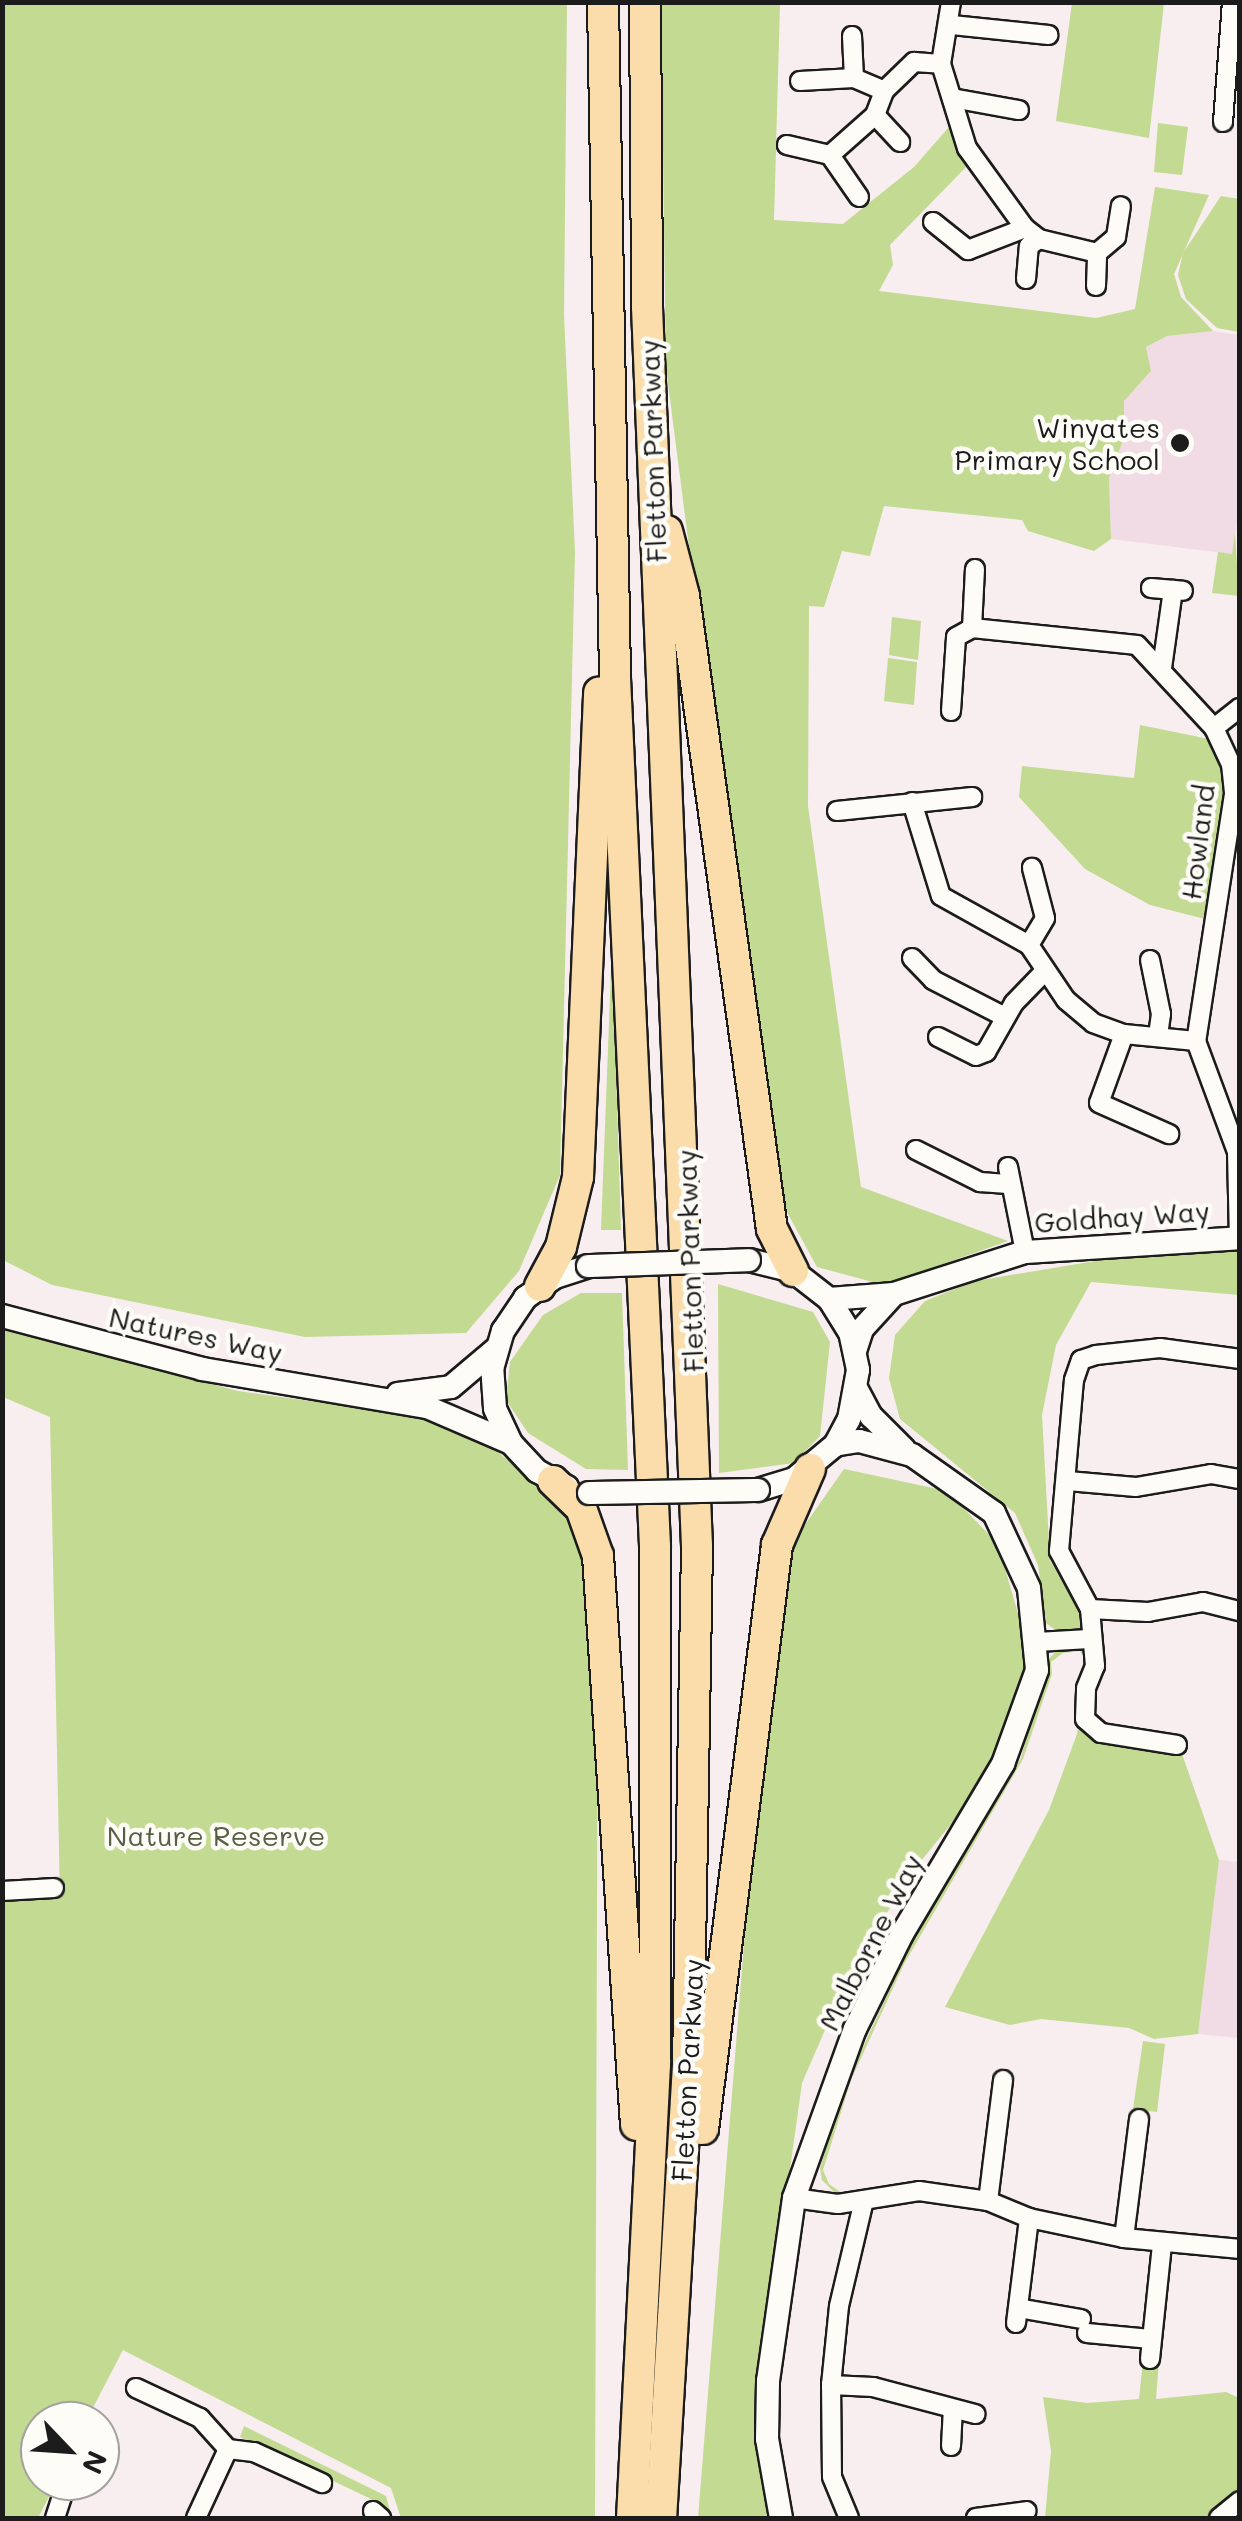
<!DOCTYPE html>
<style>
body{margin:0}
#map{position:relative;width:1242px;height:2521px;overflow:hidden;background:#f8edef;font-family:Mali,sans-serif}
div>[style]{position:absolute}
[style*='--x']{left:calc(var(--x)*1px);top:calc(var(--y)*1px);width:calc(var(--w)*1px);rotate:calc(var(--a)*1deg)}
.built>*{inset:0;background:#f1dbe5}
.green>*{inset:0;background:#c2da91}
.roads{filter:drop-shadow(2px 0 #1c1c1c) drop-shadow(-2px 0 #1c1c1c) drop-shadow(0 2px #1c1c1c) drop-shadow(0 -2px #1c1c1c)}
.street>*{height:18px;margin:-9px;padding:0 9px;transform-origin:9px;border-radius:9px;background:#fdfcf7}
.secondary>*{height:22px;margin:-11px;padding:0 11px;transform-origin:11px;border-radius:11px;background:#fdfcf7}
.highway>*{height:30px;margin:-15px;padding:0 15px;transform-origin:15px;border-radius:15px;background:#faddab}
.bridges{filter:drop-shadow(2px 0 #1c1c1c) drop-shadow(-2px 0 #1c1c1c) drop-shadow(0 2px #1c1c1c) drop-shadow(0 -2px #1c1c1c)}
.secondary-bridge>*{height:22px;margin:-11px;padding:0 11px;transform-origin:11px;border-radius:11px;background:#fdfcf7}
.dots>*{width:28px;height:28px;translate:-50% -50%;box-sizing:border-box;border:5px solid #fdfcf7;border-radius:50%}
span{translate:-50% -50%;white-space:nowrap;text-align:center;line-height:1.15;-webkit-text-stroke:9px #fdfcf7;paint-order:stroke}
.poi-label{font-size:28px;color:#1c1c1c}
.right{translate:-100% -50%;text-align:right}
.street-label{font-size:28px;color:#1c1c1c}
.park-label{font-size:28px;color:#565e45}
.frame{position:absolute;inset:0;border:5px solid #1c1c1c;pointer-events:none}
.north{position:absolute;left:20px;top:2401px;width:100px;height:100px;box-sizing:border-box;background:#fdfcf7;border:2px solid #a3a29f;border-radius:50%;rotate:115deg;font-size:28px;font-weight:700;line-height:40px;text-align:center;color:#1c1c1c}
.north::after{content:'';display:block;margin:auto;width:35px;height:45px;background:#1c1c1c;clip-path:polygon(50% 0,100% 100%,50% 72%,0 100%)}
</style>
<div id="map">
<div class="built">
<div style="clip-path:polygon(1213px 331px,1239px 335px,1240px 504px,1232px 554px,1111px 539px,1109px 478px,1124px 438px,1124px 401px,1151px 371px,1146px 347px,1167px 336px)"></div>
<div style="clip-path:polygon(1219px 1860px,1239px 1862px,1239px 2038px,1198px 2034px)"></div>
</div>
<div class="green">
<div style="clip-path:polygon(3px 2px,567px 3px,564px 315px,575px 552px,560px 1175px,519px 1271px,466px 1333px,305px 1337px,52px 1285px,3px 1260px)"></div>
<div style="clip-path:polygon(661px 3px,780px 3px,774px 220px,843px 224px,914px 167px,949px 127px,968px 165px,890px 245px,893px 265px,879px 291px,1096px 318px,1135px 309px,1155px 187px,1209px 195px,1174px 274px,1181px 297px,1213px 331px,1167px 336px,1146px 347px,1151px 371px,1124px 401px,1124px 438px,1109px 478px,1111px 539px,1094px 551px,1028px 531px,1022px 520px,884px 506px,870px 556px,842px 551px,824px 607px,809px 606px,808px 806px,861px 1187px,1008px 1241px,884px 1285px,817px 1267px,771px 1183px,666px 368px)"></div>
<div style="clip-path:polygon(1072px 3px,1164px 3px,1149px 138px,1056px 121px)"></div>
<div style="clip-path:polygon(1158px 123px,1188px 127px,1182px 175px,1154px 172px)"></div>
<div style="clip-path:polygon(1221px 196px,1239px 199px,1239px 332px,1217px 328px,1186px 299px,1178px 275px,1183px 253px)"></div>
<div style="clip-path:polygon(1235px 533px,1239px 596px,1212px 593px,1218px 552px,1232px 554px)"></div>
<div style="clip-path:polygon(892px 617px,921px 621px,918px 660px,889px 655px)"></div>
<div style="clip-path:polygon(888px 658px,917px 662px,914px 705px,884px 701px)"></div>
<div style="clip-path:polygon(1140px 725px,1219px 741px,1230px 764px,1213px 921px,1150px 905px,1085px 869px,1019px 797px,1022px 766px,1134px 778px)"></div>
<div style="clip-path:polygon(612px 945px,621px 1230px,601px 1230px)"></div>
<div style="clip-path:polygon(1186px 1246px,1239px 1251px,1239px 1295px,1091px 1282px,1056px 1345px,1042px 1415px,1050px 1560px,1086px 1623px,1082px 1632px,1062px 1635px,1046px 1623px,1038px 1565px,1015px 1513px,900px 1419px,889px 1378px,895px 1335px,925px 1301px,975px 1281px)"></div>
<div style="clip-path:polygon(718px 1284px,813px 1312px,830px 1342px,820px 1436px,794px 1463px,719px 1473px)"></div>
<div style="clip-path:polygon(581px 1293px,622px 1293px,628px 1470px,586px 1469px,528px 1433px,506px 1400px,510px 1362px,543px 1315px)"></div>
<div style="clip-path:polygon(3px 1328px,238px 1391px,433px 1418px,492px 1447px,569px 1511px,598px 1601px,595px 2518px,401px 2518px,391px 2488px,123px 2350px,86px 2421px,40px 2421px,40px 2481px,57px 2481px,38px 2518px,3px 2518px,3px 1900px,60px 1896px,50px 1417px,3px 1397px)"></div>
<div style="clip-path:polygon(844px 1469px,947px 1491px,998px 1544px,1030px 1655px,1022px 1709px,955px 1819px,908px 1877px,844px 1986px,802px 2083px,760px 2384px,767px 2518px,698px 2518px,768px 1645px,782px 1581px,802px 1529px)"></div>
<div style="clip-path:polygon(1061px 1646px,1082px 1646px,1088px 1658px,1081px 1723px,1181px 1751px,1219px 1860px,1198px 2034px,1154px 2039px,1129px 2028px,1041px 2019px,1010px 2025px,945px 2007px,1049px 1810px,1077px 1734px,1087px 1663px,1080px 1651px,1063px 1653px,1051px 1662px,1052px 1674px,1023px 1759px,904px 1964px,851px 2080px,823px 2170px,829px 2184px,846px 2196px,839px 2197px,822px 2180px,820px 2168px,847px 2081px,916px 1934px,1021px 1758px,1045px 1663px)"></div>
<div style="clip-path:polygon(1143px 2041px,1165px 2044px,1157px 2112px,1133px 2109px)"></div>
<div style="clip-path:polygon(1143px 2360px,1159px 2361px,1156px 2399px,1226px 2392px,1239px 2398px,1239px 2518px,1045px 2518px,1051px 2451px,1043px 2397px,1087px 2403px,1139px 2399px)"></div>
<div style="clip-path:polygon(244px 2426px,386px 2496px,392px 2518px,369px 2498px,240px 2437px)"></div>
</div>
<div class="roads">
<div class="street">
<div style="--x:951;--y:2;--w:63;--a:99.2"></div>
<div style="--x:941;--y:64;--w:88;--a:72.8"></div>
<div style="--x:967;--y:148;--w:99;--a:54.1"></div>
<div style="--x:1025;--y:228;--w:18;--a:38"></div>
<div style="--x:1039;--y:239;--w:60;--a:13.6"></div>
<div style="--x:1097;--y:253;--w:25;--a:-40"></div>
<div style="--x:1116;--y:237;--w:31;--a:-81"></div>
<div style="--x:952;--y:25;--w:97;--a:5.9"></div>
<div style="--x:852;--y:36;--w:42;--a:87.3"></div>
<div style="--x:854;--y:78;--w:33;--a:23"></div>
<div style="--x:884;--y:91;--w:42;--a:-44"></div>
<div style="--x:914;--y:62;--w:27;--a:4"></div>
<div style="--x:800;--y:81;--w:54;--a:-3.2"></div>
<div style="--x:952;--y:98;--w:68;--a:10.2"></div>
<div style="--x:875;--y:115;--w:37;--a:47"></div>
<div style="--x:1223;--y:122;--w:120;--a:-85.7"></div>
<div style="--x:787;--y:145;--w:44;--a:13.1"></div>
<div style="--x:859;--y:197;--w:51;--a:-124.6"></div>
<div style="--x:830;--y:155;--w:60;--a:-41.6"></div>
<div style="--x:875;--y:115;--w:26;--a:-69"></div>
<div style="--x:933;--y:222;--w:45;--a:38.7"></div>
<div style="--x:968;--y:250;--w:61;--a:-21.1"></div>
<div style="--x:1026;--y:279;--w:33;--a:-85"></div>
<div style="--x:1029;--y:246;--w:12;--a:-35"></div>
<div style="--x:1096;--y:286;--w:33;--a:-88"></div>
<div style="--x:1151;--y:588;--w:32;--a:5"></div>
<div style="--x:972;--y:628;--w:166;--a:5.9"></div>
<div style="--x:1137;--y:645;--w:113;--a:47.1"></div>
<div style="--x:1214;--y:728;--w:40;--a:65"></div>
<div style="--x:1231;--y:764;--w:30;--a:84"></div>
<div style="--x:1234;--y:794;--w:250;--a:98.7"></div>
<div style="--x:1196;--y:1041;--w:118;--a:69.7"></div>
<div style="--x:1237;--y:1152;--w:86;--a:88.7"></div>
<div style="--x:1162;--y:668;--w:79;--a:-82"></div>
<div style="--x:951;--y:711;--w:74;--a:-86.1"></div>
<div style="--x:956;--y:637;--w:18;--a:-29"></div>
<div style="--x:972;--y:628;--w:59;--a:-87.1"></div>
<div style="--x:1214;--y:728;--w:33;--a:-38"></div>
<div style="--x:912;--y:802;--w:98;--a:72.9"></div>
<div style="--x:941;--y:896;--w:101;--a:29.1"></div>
<div style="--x:1029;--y:945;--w:66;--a:56.1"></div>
<div style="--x:1066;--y:1000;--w:35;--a:40"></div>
<div style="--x:1093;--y:1023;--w:33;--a:20"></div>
<div style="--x:1124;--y:1034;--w:72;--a:5.6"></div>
<div style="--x:837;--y:811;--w:136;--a:-5.9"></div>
<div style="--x:1029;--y:945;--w:31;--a:-59"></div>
<div style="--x:1045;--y:918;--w:52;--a:-104.6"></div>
<div style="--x:912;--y:958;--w:30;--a:46"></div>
<div style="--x:933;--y:980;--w:81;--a:27.2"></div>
<div style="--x:1150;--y:960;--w:55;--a:78.5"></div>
<div style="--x:1161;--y:1014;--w:22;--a:98"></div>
<div style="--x:1124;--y:1034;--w:73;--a:109.9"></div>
<div style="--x:1099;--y:1103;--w:77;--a:23.9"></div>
<div style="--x:938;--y:1037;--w:42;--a:26.6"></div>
<div style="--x:976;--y:1056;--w:11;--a:-22"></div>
<div style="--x:986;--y:1052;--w:56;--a:-60.3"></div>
<div style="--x:1014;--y:1003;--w:43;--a:-45.9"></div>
<div style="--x:916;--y:1150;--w:72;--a:26.6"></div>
<div style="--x:980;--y:1182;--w:31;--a:4"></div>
<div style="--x:1008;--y:1167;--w:87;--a:78.7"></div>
<div style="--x:1068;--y:1481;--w:68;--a:5"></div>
<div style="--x:1136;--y:1487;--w:76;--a:-9.8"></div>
<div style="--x:1211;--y:1474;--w:29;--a:10"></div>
<div style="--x:1090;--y:1609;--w:58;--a:3"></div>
<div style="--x:1148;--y:1612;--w:56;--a:-10.3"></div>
<div style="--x:1203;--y:1602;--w:38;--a:14"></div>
<div style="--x:1037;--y:1642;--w:52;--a:-3.3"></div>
<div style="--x:1177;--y:1745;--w:77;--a:-171"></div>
<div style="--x:1101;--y:1733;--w:21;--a:-139"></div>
<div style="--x:1085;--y:1719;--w:31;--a:-88"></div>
<div style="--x:1086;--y:1688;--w:24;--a:-68"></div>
<div style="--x:1095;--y:1666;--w:57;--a:-95"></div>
<div style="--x:1090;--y:1609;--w:66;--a:-118.1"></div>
<div style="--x:1059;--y:1551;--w:172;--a:-85"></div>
<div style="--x:1074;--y:1380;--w:21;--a:-71"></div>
<div style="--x:1081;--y:1360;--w:16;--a:-18"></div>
<div style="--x:1096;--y:1355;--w:64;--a:-6.2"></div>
<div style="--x:1160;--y:1348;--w:81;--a:7.8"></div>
<div style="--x:2;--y:1891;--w:52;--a:-3.3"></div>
<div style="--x:794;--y:2198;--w:44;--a:7.8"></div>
<div style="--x:838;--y:2204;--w:82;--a:-9.1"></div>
<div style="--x:919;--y:2191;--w:70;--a:8.2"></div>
<div style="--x:988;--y:2201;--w:44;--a:22.5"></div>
<div style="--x:1029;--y:2218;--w:97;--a:11.9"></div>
<div style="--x:1124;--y:2238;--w:117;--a:5.4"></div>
<div style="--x:988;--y:2201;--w:122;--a:-82.9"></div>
<div style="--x:1124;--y:2238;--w:120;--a:-82.8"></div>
<div style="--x:1018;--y:2308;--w:64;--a:9.9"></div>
<div style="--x:1016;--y:2323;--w:106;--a:-82.9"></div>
<div style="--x:1087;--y:2333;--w:64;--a:5.4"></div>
<div style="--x:1150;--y:2359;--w:115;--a:-84"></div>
<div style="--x:831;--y:2385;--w:42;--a:2.7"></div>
<div style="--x:873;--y:2387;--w:106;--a:14.8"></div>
<div style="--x:136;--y:2388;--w:71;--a:25.1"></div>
<div style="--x:200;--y:2418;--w:42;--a:47.9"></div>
<div style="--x:228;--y:2449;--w:76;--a:114.9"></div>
<div style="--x:951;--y:2446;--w:34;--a:-87"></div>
<div style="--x:228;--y:2449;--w:26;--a:7"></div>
<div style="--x:254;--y:2452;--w:75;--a:24.5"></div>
<div style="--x:373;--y:2511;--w:11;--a:41"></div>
<div style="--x:55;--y:2518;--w:39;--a:-72"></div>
<div style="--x:849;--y:2518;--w:44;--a:-112.5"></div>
<div style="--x:832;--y:2477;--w:92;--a:-90.6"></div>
<div style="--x:831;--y:2385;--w:79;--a:-84.2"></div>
<div style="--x:839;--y:2306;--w:109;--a:-76.7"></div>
<div style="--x:976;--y:2518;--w:51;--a:-7.8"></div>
<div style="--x:1219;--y:2518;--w:27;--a:-39"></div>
</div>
<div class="secondary">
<div style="--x:749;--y:1260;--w:45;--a:14"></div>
<div style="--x:793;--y:1271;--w:46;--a:37.9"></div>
<div style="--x:829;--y:1299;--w:39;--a:58"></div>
<div style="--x:850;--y:1332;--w:39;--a:78"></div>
<div style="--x:858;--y:1370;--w:50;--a:100.4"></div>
<div style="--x:849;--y:1419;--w:30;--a:118"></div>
<div style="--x:835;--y:1445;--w:53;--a:140.3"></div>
<div style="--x:794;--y:1479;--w:38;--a:163"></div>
<div style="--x:829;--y:1299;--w:65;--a:-4.4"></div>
<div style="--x:894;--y:1294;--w:138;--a:-17.8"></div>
<div style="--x:1025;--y:1252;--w:215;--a:-3.7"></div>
<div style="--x:2;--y:1316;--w:207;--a:14.8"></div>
<div style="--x:202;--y:1369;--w:228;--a:9.6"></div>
<div style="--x:427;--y:1407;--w:91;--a:23.2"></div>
<div style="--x:855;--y:1351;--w:23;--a:-72"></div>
<div style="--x:862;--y:1329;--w:47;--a:-47.6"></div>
<div style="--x:857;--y:1390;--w:30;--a:62"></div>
<div style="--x:871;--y:1416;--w:47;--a:45"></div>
<div style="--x:398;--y:1394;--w:53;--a:-7.5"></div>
<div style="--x:451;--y:1387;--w:59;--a:-40.2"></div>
<div style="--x:567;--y:1487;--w:34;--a:-152"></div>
<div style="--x:537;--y:1471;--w:38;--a:-133"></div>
<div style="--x:511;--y:1443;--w:38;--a:-115"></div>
<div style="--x:495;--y:1408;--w:39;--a:-94"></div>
<div style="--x:492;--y:1369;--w:40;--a:-74"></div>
<div style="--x:503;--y:1331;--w:40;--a:-56"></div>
<div style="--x:525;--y:1298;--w:37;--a:-35"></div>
<div style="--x:555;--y:1277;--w:35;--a:-18"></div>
<div style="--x:781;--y:2518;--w:80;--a:-100"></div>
<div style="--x:767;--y:2439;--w:58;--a:-89"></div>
<div style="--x:768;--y:2381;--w:185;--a:-81.9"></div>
<div style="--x:794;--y:2198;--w:180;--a:-70.2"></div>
<div style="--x:855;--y:2029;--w:106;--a:-63.7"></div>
<div style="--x:902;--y:1934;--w:198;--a:-59.3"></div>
<div style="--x:1003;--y:1764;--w:100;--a:-70.1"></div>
<div style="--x:1037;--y:1670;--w:82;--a:-95.6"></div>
<div style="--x:1029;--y:1588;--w:83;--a:-115"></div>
<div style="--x:994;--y:1513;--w:100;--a:-144.7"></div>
<div style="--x:912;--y:1455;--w:55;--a:-165.2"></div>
<div style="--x:859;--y:1441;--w:24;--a:171"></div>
</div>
<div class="highway">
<div style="--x:603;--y:2;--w:676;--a:88.98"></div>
<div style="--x:615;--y:678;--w:870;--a:87.36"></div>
<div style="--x:655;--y:1547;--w:517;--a:90"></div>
<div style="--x:655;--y:2064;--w:455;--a:92.9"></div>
<div style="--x:645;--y:2;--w:305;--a:89.6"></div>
<div style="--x:647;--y:307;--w:1240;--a:87.69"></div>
<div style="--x:697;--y:1546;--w:519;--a:90.99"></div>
<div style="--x:688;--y:2065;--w:454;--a:93.4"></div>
<div style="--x:667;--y:531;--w:67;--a:75.3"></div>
<div style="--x:684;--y:596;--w:639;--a:82.09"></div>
<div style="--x:772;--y:1229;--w:47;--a:63.4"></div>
<div style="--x:540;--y:1286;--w:44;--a:-61.7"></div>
<div style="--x:561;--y:1247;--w:72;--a:-76.3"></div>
<div style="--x:578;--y:1177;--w:485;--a:-87.5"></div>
<div style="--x:553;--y:1481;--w:39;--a:44"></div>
<div style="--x:581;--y:1508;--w:51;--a:70.5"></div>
<div style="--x:598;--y:1556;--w:570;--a:86.18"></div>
<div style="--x:703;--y:2129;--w:589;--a:-82.78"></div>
<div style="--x:777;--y:1545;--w:83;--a:-66.5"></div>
</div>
</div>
<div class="bridges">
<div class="secondary-bridge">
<div style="--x:588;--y:1266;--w:161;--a:-2.1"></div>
<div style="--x:589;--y:1493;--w:169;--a:-1"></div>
</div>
</div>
<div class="dots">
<div style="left:1180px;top:443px;background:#1c1c1c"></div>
</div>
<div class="poi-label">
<span class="right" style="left:1160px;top:443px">Winyates<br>Primary School</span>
</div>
<div class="street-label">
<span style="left:652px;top:451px;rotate:-92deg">Fletton Parkway</span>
<span style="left:1197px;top:842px;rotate:-83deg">Howland</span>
<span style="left:1122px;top:1216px;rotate:-4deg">Goldhay Way</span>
<span style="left:689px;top:1261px;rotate:-92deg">Fletton Parkway</span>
<span style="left:196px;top:1334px;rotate:12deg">Natures Way</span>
<span style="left:870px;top:1942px;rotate:-63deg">Malborne Way</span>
<span style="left:687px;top:2070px;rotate:-87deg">Fletton Parkway</span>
</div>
<div class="park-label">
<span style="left:216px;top:1835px">Nature Reserve</span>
</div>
<div class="frame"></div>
<div class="north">N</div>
</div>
